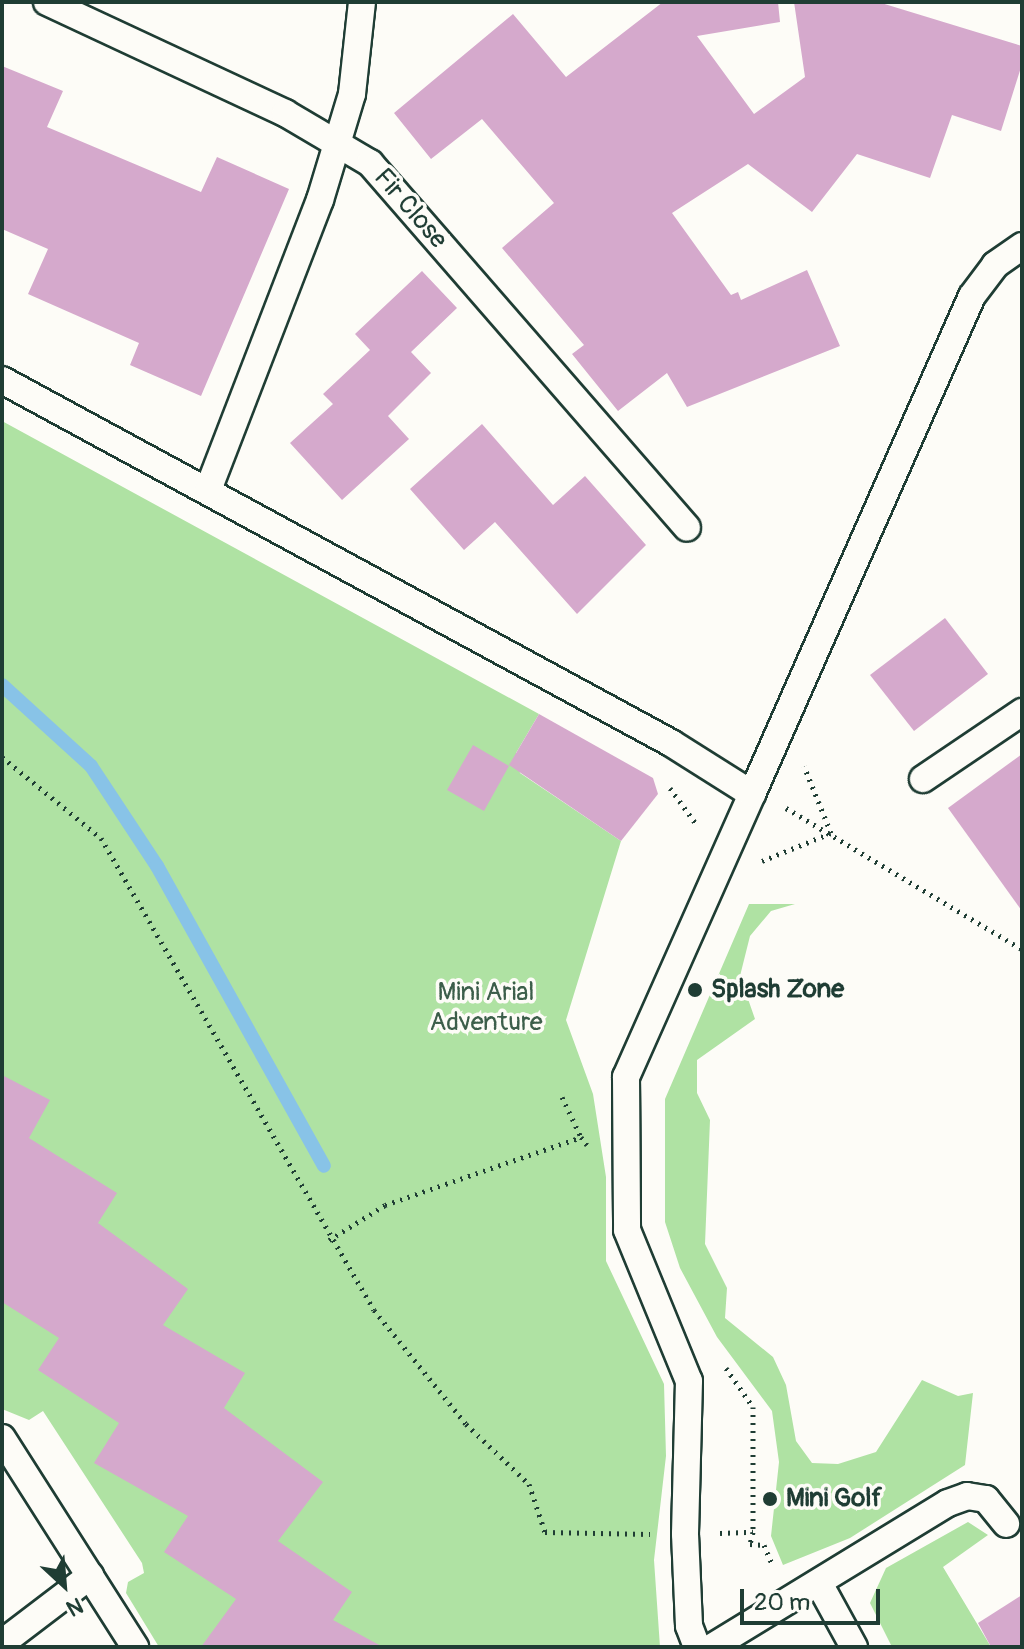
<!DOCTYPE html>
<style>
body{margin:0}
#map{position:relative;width:1024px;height:1649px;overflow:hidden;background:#fdfcf7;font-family:Pangolin,sans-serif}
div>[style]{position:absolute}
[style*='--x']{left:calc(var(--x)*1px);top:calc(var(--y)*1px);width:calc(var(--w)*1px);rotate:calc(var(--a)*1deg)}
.green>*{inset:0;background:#afe2a3}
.stream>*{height:14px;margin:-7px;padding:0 7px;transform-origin:7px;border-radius:7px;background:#88c3e7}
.building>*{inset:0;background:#d5a9cc}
.path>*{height:5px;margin-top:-2.5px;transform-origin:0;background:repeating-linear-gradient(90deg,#1f3d34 0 2px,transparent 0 8px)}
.roads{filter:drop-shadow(2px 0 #1f3d34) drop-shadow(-2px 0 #1f3d34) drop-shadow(0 2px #1f3d34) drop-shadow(0 -2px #1f3d34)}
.lane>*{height:26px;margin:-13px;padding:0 13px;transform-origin:13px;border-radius:13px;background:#fdfcf7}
.dots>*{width:22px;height:22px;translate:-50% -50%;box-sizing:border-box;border:4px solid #fdfcf7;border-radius:50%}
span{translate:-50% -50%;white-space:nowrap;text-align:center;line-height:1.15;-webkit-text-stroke:7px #fdfcf7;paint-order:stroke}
.street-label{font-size:26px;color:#1f3d34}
.poi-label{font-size:26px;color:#1f3d34;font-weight:700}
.left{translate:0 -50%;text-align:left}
.park-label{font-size:26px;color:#3c5e4a}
.frame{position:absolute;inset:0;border:4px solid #1f3d34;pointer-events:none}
.north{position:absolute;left:24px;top:1545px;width:80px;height:80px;-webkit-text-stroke:6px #fdfcf7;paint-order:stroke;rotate:154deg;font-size:22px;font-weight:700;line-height:32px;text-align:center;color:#1f3d34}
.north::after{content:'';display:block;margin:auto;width:28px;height:36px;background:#1f3d34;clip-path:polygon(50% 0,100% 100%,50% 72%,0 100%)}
.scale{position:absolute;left:740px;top:1589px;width:140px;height:36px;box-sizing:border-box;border:4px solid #1f3d34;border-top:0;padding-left:10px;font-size:24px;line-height:28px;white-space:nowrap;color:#1f3d34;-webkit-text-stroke:6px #fdfcf7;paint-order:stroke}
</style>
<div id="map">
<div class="green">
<div style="clip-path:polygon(2px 421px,539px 714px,516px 753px,520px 773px,621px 841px,566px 1020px,593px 1094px,606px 1177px,606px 1261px,664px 1384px,666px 1456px,654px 1560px,660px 1647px,159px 1647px,126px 1593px,128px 1582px,144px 1573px,142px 1563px,43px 1411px,29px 1420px,2px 1409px)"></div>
<div style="clip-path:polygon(749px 904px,795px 904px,771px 911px,750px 936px,740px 976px,755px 1019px,697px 1060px,697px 1093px,710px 1120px,705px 1244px,727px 1288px,725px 1318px,773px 1357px,786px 1385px,796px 1441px,812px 1463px,838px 1464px,876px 1452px,922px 1380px,958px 1396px,973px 1393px,965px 1465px,850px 1538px,783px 1565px,771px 1536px,779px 1462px,772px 1411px,717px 1337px,680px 1268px,665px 1222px,665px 1099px)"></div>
<div style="clip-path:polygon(968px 1522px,988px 1535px,943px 1567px,991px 1647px,892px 1647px,870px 1603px,886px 1568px)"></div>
</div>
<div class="stream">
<div style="--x:2;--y:685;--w:120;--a:42.3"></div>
<div style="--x:91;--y:766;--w:120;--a:56.6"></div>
<div style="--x:157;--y:866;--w:343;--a:60.9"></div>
</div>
<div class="building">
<div style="clip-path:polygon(663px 2px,778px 2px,780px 22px,697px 36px,754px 114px,805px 77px,794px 2px,878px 2px,1022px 46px,1022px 64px,1001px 131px,952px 115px,930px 178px,857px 154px,812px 212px,748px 164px,672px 213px,731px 295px,738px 292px,741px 300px,807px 270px,840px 346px,687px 407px,667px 373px,618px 411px,572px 354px,584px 345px,502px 248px,554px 203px,482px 119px,431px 159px,394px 113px,513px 14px,566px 77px)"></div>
<div style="clip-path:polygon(2px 66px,63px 91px,47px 127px,201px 192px,217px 157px,289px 189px,201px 396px,130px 365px,139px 343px,28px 294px,48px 249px,2px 229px)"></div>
<div style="clip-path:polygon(422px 271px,457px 308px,411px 352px,431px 373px,388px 416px,409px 439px,342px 500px,290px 443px,333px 404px,323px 394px,370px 350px,355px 334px)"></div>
<div style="clip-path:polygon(482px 424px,553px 505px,585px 476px,646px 545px,577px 614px,495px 522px,464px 550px,410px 489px)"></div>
<div style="clip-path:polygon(945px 618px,988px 674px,914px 731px,870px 675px)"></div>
<div style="clip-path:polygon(539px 714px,653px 778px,658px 794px,621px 841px,509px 765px)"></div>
<div style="clip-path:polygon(473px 745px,509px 766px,484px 811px,447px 790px)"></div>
<div style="clip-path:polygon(1022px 754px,1022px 911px,948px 808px)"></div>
<div style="clip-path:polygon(2px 1075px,50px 1100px,29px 1138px,117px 1193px,98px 1223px,188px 1289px,163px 1325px,245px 1373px,224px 1408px,323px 1482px,278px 1541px,352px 1592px,333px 1620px,383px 1647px,201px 1647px,236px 1599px,164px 1552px,188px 1516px,94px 1463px,119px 1423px,38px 1370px,59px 1338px,2px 1302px)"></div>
<div style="clip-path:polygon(1022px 1595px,1022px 1647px,991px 1647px,978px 1623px)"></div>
</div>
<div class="path">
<div style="--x:2;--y:757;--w:128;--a:39.3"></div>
<div style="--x:101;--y:838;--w:545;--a:59.96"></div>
<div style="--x:374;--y:1310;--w:146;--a:51.1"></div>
<div style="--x:466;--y:1424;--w:87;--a:43.6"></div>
<div style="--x:529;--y:1484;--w:51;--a:71.6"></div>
<div style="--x:545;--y:1532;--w:105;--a:1.1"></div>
<div style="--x:670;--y:788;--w:46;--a:53.9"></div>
<div style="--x:786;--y:808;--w:275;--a:30.9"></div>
<div style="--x:762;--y:861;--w:74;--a:-22.1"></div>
<div style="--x:831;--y:833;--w:72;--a:-111.9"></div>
<div style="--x:562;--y:1097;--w:44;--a:64.6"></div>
<div style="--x:329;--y:1240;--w:66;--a:-32"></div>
<div style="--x:385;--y:1205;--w:207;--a:-19.1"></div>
<div style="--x:581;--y:1137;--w:10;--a:53"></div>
<div style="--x:726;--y:1368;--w:47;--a:55.3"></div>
<div style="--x:753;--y:1407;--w:125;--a:90"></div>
<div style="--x:720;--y:1533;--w:33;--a:-2"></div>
<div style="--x:753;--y:1532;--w:12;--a:104"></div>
<div style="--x:750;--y:1544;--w:14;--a:4"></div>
<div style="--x:764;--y:1545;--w:23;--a:67"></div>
</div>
<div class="roads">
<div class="lane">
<div style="--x:47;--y:2;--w:263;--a:25"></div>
<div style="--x:285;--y:113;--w:99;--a:30.5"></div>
<div style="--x:370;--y:163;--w:483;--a:49"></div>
<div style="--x:2;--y:380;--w:761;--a:28.48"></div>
<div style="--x:671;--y:743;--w:96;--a:32.2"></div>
<div style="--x:752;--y:794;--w:310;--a:114"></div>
<div style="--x:626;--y:1077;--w:153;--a:89.6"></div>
<div style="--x:627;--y:1230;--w:163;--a:67.7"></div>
<div style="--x:689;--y:1381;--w:153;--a:91.5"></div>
<div style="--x:685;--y:1534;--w:92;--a:87.5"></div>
<div style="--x:689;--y:1626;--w:22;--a:69"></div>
<div style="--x:208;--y:490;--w:311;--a:-68.9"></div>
<div style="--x:320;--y:200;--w:111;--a:-73.2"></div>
<div style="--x:352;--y:94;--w:93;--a:-83.8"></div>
<div style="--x:923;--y:779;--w:120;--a:-34.1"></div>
<div style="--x:752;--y:794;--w:544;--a:-66.17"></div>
<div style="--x:972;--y:296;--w:39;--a:-53"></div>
<div style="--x:995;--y:265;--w:33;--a:-35"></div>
<div style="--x:2;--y:1438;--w:248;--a:57.5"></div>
<div style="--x:820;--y:1585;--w:71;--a:61.3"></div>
<div style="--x:2;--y:1643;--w:111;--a:-37.3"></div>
<div style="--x:712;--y:1647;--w:276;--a:-31.4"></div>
<div style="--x:948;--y:1503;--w:20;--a:-20"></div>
<div style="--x:967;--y:1496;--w:19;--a:9"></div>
<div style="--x:986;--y:1499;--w:32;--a:51"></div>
</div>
</div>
<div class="dots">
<div style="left:695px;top:990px;background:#1f3d34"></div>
<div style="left:770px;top:1499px;background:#1f3d34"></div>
</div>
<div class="street-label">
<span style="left:410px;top:209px;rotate:49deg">Fir Close</span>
</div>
<div class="poi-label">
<span class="left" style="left:711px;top:990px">Splash Zone</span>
<span class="left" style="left:786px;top:1499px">Mini Golf</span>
</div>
<div class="park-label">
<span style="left:486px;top:1008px">Mini Arial<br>Adventure</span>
</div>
<div class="frame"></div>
<div class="north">N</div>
<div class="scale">20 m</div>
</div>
